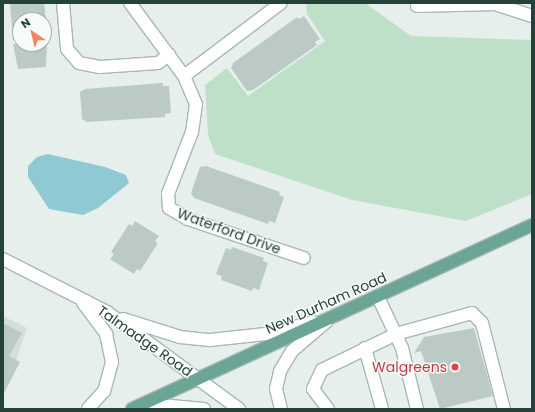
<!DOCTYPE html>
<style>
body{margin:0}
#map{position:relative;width:535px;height:412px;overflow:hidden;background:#e6efeb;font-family:Poppins,sans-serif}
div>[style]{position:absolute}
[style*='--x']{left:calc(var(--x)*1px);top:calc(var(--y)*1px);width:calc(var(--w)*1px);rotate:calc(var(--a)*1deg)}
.built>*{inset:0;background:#d4dfda}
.green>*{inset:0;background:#bfe0c8}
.water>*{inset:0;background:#8ec9d4}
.building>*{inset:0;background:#bbcac4}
.roads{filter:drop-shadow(1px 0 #a8b8b2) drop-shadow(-1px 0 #a8b8b2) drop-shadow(0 1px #a8b8b2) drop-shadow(0 -1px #a8b8b2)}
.minor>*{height:12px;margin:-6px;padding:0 6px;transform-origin:6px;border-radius:6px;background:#fff}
.major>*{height:12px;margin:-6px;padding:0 6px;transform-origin:6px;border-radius:6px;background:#6aa596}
.dots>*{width:11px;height:11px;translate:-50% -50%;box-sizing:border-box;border:2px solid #f7fbf9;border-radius:50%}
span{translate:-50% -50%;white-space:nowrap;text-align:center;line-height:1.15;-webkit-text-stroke:3px #f7fbf9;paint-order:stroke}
.street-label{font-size:14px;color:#24423a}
.health-label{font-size:14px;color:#be3a42}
.right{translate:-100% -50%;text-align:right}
.frame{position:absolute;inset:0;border:4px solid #24423a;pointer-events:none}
.north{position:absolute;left:12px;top:12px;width:40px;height:40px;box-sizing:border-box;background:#f7fbf9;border:1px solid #a3b1ad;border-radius:50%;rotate:325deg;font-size:11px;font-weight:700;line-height:16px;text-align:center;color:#24423a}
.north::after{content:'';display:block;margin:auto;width:14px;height:18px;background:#f4845f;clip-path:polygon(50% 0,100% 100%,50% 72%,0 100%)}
</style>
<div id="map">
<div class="built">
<div style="clip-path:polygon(3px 316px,27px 328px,3px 398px)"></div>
</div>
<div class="green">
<div style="clip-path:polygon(306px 3px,365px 3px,411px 36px,532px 40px,532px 194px,466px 221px,352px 200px,215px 154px,208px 135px,205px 85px,227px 68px,248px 96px,325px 41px,307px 14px)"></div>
</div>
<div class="water">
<div style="clip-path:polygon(48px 154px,105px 167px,126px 175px,129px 183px,98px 208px,83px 215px,49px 209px,28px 177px,28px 166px,37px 157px)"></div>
</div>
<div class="building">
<div style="clip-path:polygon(10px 3px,44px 3px,46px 20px,20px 20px,20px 40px,13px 40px)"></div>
<div style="clip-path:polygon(304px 16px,320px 39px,315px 42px,317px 45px,253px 90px,247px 91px,231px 68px,233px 63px,297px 17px,299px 19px)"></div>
<div style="clip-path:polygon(13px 44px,47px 44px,46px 67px,18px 69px)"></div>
<div style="clip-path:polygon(163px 83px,163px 86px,169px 86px,171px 113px,165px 114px,165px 117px,87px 122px,82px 119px,80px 92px,85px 89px)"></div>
<div style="clip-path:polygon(206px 166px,280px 192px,279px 195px,284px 197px,275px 223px,269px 221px,268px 224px,194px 198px,191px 193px,200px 167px)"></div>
<div style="clip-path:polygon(135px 221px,159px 236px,155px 241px,158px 243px,140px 271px,137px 269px,134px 274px,110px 259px,114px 254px,111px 252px,129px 224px,132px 226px)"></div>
<div style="clip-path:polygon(232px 247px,264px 258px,263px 261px,268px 263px,259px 290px,253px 288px,252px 291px,221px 280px,222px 276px,216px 274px,226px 248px,231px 250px)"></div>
<div style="clip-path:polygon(3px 323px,22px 333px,9px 356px,20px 362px,3px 395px)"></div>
<div style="clip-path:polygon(474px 328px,493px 396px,440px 409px,421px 351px,414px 353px,424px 337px)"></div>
</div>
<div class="roads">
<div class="minor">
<div style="--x:63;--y:3;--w:46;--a:85"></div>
<div style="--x:67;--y:49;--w:18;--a:49"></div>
<div style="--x:79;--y:63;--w:21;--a:11"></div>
<div style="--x:100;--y:67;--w:58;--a:-3.9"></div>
<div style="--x:158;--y:63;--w:14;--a:-36"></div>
<div style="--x:130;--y:3;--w:91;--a:53.5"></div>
<div style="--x:184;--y:76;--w:30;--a:67"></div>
<div style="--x:196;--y:104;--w:28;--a:98"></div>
<div style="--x:192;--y:132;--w:66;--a:111.2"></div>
<div style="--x:168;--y:194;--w:14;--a:86"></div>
<div style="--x:169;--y:208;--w:22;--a:30"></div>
<div style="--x:188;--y:219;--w:122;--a:18.6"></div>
<div style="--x:417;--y:6;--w:78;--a:-1.5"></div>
<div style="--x:495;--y:4;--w:39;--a:18"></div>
<div style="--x:184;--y:76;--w:121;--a:-37"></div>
<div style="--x:3;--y:259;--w:117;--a:27"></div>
<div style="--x:107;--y:312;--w:164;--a:36.3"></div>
<div style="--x:378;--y:297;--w:56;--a:64.8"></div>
<div style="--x:402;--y:348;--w:63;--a:76.2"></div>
<div style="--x:83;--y:303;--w:39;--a:53"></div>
<div style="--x:106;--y:334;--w:29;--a:78"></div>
<div style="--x:112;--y:362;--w:30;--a:105"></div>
<div style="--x:104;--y:391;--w:24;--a:132"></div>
<div style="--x:123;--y:319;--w:60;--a:17.5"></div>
<div style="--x:180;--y:337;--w:30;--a:6"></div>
<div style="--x:210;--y:340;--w:56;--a:-6.1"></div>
<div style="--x:266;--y:334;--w:49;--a:-14"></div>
<div style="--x:365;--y:348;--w:63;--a:74.4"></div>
<div style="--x:134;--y:409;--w:37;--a:-5"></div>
<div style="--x:171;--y:406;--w:33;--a:5"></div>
<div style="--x:281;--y:409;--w:21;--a:-104"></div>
<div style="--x:276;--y:389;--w:18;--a:-77"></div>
<div style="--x:280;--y:371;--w:23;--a:-59"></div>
<div style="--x:292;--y:351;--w:45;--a:-40.5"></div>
<div style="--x:328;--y:409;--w:25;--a:-127"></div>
<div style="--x:313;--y:389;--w:21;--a:-65"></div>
<div style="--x:322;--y:370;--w:82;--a:-25.9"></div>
<div style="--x:396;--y:334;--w:79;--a:-15.4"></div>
<div style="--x:472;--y:313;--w:14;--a:45"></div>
<div style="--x:482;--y:323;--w:89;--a:75.7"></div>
</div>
<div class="major">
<div style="--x:132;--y:409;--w:440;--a:-24.7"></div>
</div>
</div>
<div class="dots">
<div style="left:455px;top:367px;background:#e0444e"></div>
</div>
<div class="street-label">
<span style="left:229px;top:231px;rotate:20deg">Waterford Drive</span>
<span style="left:326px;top:303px;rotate:-24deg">New Durham Road</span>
<span style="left:145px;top:341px;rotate:35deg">Talmadge Road</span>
</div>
<div class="health-label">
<span class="right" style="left:447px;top:367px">Walgreens</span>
</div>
<div class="frame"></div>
<div class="north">N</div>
</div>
